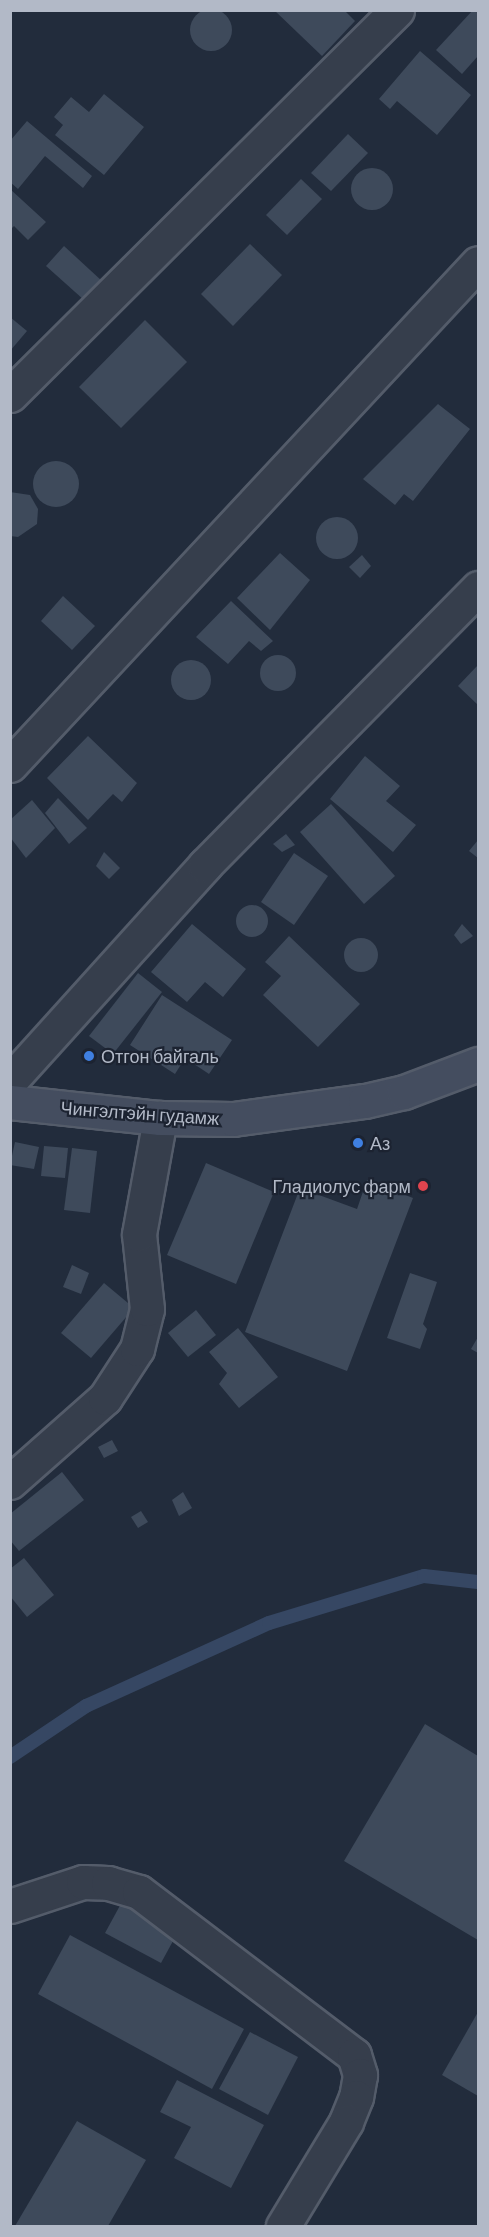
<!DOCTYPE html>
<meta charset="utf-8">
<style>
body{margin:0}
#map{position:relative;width:489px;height:2237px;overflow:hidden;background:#222c3c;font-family:Barlow,sans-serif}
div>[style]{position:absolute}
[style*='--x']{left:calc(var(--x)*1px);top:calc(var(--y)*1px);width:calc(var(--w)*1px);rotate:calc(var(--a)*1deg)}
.stream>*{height:14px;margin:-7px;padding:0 7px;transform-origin:7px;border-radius:7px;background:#364763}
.building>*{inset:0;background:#3e4a5b}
.round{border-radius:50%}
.roads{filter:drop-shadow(2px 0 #545c6a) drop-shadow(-2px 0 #545c6a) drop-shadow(0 2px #545c6a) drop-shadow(0 -2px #545c6a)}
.street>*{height:33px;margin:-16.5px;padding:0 16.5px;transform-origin:16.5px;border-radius:16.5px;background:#363e4c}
.secondary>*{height:33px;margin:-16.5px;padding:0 16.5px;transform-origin:16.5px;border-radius:16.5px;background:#444d5f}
.dots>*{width:16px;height:16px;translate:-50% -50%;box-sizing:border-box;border:3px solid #1c2331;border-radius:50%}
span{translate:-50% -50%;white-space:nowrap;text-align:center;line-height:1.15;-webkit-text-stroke:4.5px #1c2331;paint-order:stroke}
.poi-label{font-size:18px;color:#b2b9c7}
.left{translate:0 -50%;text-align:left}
.right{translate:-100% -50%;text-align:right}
.street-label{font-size:18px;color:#b2b9c7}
.frame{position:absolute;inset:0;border:12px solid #b2b9c7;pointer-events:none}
</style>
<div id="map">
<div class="stream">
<div style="--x:10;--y:1757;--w:92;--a:-33.9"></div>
<div style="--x:86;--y:1706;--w:201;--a:-24.4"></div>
<div style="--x:269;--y:1623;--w:162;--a:-16.9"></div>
<div style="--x:424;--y:1576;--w:54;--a:6.3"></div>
</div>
<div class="building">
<div class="round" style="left:190px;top:9px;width:42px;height:42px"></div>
<div style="clip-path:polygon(274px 10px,344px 10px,355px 21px,322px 56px)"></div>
<div style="clip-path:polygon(473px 10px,478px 10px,478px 56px,462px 74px,436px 50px)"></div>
<div style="clip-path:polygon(420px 51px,471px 95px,437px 135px,397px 101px,390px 109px,379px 99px)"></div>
<div style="clip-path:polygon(104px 94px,144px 127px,104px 175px,55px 135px,63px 125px,54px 117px,71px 97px,89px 112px)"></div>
<div style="clip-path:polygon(27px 121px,92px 176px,83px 188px,45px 156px,18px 189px,10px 182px,10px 141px)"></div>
<div style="clip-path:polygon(348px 134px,368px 153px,331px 191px,311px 173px)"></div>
<div class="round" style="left:351px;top:168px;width:42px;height:42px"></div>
<div style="clip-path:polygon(301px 179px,322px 199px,287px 235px,266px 215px)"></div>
<div style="clip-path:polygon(10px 189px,46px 222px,28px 240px,14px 226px,10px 230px)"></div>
<div style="clip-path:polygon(250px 244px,282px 275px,233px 326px,201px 294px)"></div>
<div style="clip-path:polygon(64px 246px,102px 281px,84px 300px,46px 266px)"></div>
<div style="clip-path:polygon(10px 317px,27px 331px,10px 351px)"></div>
<div style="clip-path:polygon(145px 320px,187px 362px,121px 428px,79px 387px)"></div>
<div style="clip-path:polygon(438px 404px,470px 429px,413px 501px,404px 494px,395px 505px,363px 479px)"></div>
<div class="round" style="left:33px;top:461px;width:46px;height:46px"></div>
<div style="clip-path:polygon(10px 492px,30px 495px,38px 509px,37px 524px,18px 537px,10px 536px)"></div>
<div class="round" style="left:316px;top:517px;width:42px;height:42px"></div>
<div style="clip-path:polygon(280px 553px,310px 580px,270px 630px,237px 598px)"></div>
<div style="clip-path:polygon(362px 555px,371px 566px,360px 578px,349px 567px)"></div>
<div style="clip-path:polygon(63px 596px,95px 626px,72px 650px,41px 621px)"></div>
<div style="clip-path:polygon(231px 601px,273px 641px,261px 651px,249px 641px,228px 664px,196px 637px)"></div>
<div class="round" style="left:260px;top:655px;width:36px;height:36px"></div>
<div class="round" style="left:171px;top:660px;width:40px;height:40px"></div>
<div style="clip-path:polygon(478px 665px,478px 705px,458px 686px)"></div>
<div style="clip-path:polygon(88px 736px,137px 783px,122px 802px,113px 794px,88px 820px,47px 778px)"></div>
<div style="clip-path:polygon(365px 756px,400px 786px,386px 801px,416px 825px,393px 852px,330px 799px)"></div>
<div style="clip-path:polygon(58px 798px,87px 828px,69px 844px,45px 813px)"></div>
<div style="clip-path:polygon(32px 800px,55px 828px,26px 858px,10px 837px,10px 820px)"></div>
<div style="clip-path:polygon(331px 804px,395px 876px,364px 904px,300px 832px)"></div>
<div style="clip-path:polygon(286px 834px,295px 845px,282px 852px,273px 844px)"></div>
<div style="clip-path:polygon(478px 840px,478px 858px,469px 851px)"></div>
<div style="clip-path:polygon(104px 852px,120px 868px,109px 879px,96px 866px)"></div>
<div style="clip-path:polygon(294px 853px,328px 876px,294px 925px,261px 902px)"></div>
<div class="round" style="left:236px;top:905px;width:32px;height:32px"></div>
<div style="clip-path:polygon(192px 924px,246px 969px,223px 997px,205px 982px,187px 1002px,151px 972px)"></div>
<div style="clip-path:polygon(462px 924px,473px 936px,461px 944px,454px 935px)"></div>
<div style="clip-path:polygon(289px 936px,360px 1004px,318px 1047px,263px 995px,281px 976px,265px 962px)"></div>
<div class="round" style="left:344px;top:938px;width:34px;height:34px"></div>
<div style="clip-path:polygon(138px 973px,162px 992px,113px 1054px,89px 1036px)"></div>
<div style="clip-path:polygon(162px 995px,232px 1040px,209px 1074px,185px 1058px,175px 1074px,130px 1045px)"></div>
<div style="clip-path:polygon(15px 1142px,39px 1147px,34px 1169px,10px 1165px)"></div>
<div style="clip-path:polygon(44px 1146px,68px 1148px,65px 1178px,41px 1176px)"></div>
<div style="clip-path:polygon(72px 1148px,97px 1151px,90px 1213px,64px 1210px)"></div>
<div style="clip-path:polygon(206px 1163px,274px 1192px,236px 1284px,167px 1255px)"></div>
<div style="clip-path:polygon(367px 1180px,413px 1198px,347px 1371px,245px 1332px,300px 1188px,357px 1209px)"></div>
<div style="clip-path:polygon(72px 1265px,89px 1273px,81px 1294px,63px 1287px)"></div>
<div style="clip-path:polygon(410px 1273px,437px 1282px,423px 1324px,427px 1329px,420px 1349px,387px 1338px)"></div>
<div style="clip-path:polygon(104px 1283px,134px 1308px,91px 1358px,61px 1333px)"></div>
<div style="clip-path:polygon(196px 1310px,216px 1335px,188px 1357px,168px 1333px)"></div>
<div style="clip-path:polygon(238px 1328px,278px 1377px,239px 1408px,219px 1384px,227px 1373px,209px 1352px)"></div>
<div style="clip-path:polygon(478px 1337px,478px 1353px,471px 1349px)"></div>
<div style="clip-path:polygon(112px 1440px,118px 1451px,104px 1458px,98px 1447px)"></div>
<div style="clip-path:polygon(62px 1472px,84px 1500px,19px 1551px,10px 1540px,10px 1514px)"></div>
<div style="clip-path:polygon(183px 1492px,192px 1508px,179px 1516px,172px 1500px)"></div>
<div style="clip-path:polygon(141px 1511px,148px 1522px,138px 1528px,131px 1517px)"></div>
<div style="clip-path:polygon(24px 1558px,54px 1595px,27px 1617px,10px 1596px,10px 1569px)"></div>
<div style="clip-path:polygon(425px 1724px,478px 1756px,478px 1940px,344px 1861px)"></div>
<div style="clip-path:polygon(123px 1900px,179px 1930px,161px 1963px,105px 1933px)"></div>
<div style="clip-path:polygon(70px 1935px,244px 2029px,212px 2089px,38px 1994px)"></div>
<div style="clip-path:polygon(478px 2012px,478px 2096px,442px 2075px)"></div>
<div style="clip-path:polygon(250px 2032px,298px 2057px,268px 2115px,219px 2089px)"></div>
<div style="clip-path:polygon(177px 2080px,264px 2125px,231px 2188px,174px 2158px,191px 2127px,160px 2112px)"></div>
<div style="clip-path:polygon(77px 2121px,146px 2160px,108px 2226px,15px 2226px)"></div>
</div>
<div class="roads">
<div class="street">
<div style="--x:10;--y:395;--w:546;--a:-44.85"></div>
<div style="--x:10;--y:765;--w:686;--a:-47.01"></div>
<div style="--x:10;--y:1081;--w:291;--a:-47.9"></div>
<div style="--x:205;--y:865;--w:389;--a:-45.4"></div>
<div style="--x:10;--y:1482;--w:127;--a:-41.5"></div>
<div style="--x:105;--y:1398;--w:59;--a:-56.9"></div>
<div style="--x:137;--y:1349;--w:41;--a:-76"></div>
<div style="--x:147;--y:1309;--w:75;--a:-96.1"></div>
<div style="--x:139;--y:1234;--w:118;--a:-79.7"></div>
<div style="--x:10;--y:1906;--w:77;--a:-18.2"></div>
<div style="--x:83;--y:1882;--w:25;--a:2"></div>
<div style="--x:108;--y:1883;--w:32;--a:16"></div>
<div style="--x:139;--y:1892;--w:270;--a:37.2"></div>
<div style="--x:354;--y:2055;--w:21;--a:73"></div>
<div style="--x:360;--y:2075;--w:22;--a:100"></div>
<div style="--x:356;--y:2097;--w:27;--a:112"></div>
<div style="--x:346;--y:2122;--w:122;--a:121.2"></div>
</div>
<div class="secondary">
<div style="--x:10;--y:1102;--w:151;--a:6.1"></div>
<div style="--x:160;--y:1118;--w:73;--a:0.8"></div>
<div style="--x:233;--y:1119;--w:133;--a:-7.8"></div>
<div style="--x:365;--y:1101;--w:40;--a:-13"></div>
<div style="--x:404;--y:1092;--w:79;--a:-20.7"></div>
</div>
</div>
<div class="dots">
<div style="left:89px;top:1056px;background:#3f7fe0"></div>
<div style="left:358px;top:1143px;background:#3f7fe0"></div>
<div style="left:423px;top:1186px;background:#e0444e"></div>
</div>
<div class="poi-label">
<span class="left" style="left:101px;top:1056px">Отгон байгаль</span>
<span class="left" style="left:370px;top:1143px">Аз</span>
<span class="right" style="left:411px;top:1186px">Гладиолус фарм</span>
</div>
<div class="street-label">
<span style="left:140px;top:1113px;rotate:4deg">Чингэлтэйн гудамж</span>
</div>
<div class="frame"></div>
</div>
